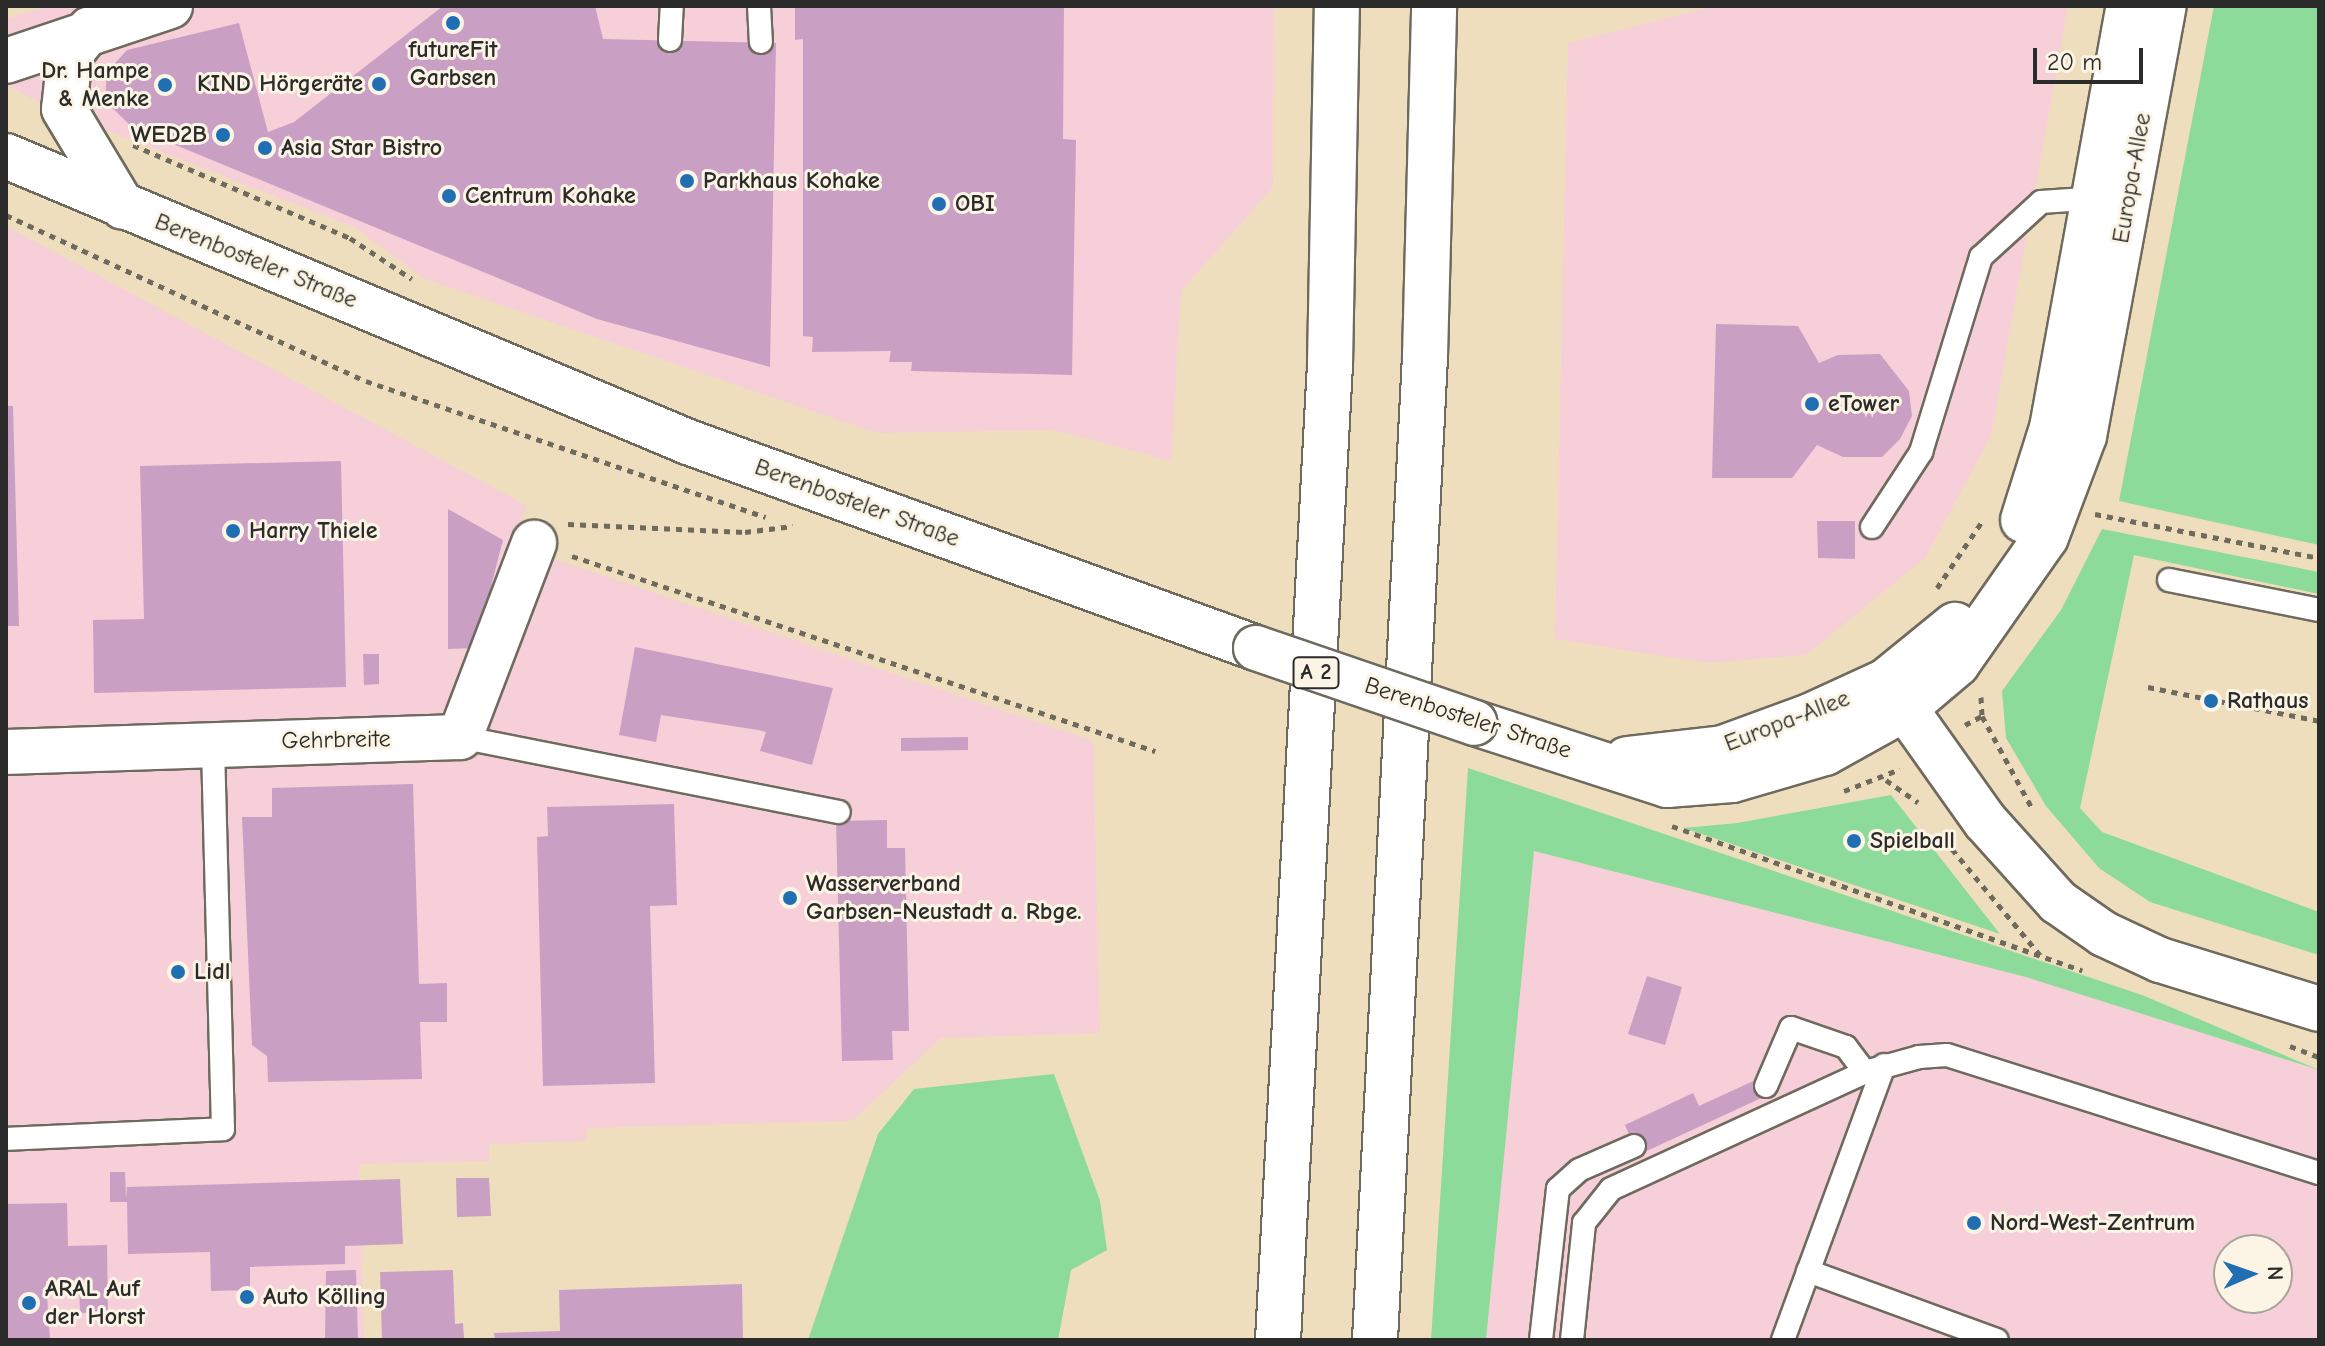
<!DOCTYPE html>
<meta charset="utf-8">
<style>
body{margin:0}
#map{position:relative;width:2325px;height:1346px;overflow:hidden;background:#eedebd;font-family:"Comic Neue",sans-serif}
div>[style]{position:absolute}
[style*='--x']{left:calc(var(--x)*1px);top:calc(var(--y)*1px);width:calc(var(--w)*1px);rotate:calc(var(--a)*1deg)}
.built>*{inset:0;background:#f6cfd9}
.green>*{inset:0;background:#8cdb9a}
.building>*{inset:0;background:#c9a0c4}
.path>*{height:5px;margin-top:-2.5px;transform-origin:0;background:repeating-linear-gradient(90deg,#6f6a5e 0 6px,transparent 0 12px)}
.roads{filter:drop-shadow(2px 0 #6f6a5e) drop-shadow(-2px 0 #6f6a5e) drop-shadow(0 2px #6f6a5e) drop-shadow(0 -2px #6f6a5e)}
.lane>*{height:22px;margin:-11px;padding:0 11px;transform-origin:11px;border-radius:11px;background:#fff}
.street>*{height:44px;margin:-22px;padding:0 22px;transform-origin:22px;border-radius:22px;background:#fff}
.secondary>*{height:44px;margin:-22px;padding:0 22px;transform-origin:22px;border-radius:22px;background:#fff}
.highway>*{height:44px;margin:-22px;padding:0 22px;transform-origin:22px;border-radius:22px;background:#fff}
.bridges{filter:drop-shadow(2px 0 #6f6a5e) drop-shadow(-2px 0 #6f6a5e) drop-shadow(0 2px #6f6a5e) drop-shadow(0 -2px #6f6a5e)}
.secondary-bridge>*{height:44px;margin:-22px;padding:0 22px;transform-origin:22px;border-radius:22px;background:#fff}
.dots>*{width:22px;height:22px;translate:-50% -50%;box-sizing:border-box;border:4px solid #fcf5e5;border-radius:50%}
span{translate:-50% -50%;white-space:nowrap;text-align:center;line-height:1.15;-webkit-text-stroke:6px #fcf5e5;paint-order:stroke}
.shield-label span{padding:2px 6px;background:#fcf5e5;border:2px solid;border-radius:6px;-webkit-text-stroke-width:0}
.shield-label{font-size:22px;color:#2b2b2b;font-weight:700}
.poi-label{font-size:24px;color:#2b2b2b;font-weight:700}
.right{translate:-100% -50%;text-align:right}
.left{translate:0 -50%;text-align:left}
.street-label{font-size:24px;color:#2b2b2b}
.frame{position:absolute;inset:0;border:8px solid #2b2b2b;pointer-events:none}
.north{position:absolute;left:2213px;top:1234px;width:80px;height:80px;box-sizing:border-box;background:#fcf5e5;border:2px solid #a8a49b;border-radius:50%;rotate:88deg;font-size:22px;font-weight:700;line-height:32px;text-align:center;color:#2b2b2b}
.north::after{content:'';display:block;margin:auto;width:28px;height:36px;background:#1f6fb2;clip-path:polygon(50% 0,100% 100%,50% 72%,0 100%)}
.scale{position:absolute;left:2033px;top:48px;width:110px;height:36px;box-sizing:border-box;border:4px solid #2b2b2b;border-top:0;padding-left:10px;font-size:24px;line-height:28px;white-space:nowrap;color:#2b2b2b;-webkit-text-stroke:6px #fcf5e5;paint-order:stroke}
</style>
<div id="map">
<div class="built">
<div style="clip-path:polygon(50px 6px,1274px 6px,1273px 187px,1181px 291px,1171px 461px,1055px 430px,877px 433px,425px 279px,354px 227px,50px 108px,6px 85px,6px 19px)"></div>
<div style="clip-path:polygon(1715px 6px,2068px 6px,1991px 436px,1925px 558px,1806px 655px,1708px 663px,1555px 639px,1568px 43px)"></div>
<div style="clip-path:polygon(6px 226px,526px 505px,478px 658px,513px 668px,551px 558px,1093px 741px,1100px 1033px,941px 1038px,852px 1121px,587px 1128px,586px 1141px,489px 1144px,489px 1161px,359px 1164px,364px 1340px,6px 1340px)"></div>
<div style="clip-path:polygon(evenodd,1534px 851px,2026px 977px,2319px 1070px,2319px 1340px,1486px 1340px,1534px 851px,2229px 1250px,2277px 1250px,2277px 1298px,2229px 1298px,2229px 1250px)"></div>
</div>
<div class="green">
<div style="clip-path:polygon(2214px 6px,2319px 6px,2319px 545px,2119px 501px)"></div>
<div style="clip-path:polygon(2102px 529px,2319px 572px,2319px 594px,2134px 555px,2080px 808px,2102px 832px,2319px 912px,2319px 955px,2150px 902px,2099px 868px,2046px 806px,2006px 738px,2002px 691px,2061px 610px)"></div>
<div style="clip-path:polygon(1468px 768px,2142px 995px,2319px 1070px,2026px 977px,1534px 851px,1486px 1340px,1431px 1340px)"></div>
<div style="clip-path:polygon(1891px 795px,2000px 934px,1684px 828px,1737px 823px)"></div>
<div style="clip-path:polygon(1054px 1074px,1100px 1201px,1107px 1250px,1071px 1270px,1058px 1340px,808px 1340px,878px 1134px,914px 1089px)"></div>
</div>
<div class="building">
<div style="clip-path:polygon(443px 6px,595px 6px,603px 39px,776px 43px,770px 367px,597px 319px,132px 127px,105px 101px,107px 72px,127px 50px,239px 23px,268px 132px,294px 122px)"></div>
<div style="clip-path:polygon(795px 6px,1064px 6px,1063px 139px,1076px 140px,1072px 375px,911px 371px,912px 362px,889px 362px,891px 351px,812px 352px,813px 337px,803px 336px,803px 39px,795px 40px)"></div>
<div style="clip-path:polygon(1716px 324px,1798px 326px,1819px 363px,1838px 355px,1880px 354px,1909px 391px,1912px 416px,1900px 439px,1882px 457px,1843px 457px,1817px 445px,1792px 478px,1712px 478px)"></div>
<div style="clip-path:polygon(6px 406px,13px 406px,19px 626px,6px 626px)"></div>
<div style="clip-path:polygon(341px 461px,346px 687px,94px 693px,93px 620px,144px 619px,140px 466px)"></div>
<div style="clip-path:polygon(448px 509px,503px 540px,475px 648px,448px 649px)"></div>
<div style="clip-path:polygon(1817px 521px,1855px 521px,1855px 559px,1818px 558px)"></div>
<div style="clip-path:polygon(635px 647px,833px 688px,812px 765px,760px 751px,766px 732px,758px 730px,661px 715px,656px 742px,619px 735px)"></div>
<div style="clip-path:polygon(363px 654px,379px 654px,379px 684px,364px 685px)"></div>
<div style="clip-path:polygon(968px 737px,968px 750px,901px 751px,901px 738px)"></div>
<div style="clip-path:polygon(413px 784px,419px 984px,447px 983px,447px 1022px,420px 1022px,422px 1079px,268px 1082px,267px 1056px,252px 1045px,242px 817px,272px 817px,272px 788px)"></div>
<div style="clip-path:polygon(674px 804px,677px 905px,650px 906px,655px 1083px,543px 1086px,537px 837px,548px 836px,547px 807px)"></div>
<div style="clip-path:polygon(887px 820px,887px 848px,905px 848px,909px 1031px,892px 1031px,893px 1060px,842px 1061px,836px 821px)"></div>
<div style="clip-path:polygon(1647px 976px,1682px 987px,1665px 1045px,1628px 1034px)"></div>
<div style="clip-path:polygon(1762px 1077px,1770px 1094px,1638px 1155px,1625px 1125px,1693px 1093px,1699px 1106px)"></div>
<div style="clip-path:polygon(110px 1172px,125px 1172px,126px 1198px,127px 1187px,400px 1179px,403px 1244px,345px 1246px,345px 1264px,250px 1267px,250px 1290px,211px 1291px,210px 1252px,128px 1254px,127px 1202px,110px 1202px)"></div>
<div style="clip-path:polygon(456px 1178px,489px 1178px,491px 1216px,457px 1217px)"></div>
<div style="clip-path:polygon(67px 1203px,68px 1246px,107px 1245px,108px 1312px,80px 1313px,79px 1280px,46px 1281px,50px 1340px,6px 1340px,6px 1204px)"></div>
<div style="clip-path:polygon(356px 1270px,358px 1340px,325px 1340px,326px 1271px)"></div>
<div style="clip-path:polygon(453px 1270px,455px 1324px,463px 1323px,464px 1338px,382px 1340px,380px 1272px)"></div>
<div style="clip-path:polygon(742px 1284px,743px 1340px,495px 1340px,494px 1333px,560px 1331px,559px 1290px)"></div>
</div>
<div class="path">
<div style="--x:133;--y:145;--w:236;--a:23.2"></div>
<div style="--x:350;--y:238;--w:74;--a:33.5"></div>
<div style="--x:6;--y:215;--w:396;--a:24.8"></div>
<div style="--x:366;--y:381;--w:422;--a:18.8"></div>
<div style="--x:2095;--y:514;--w:228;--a:11.1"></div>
<div style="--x:568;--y:524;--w:177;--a:2.6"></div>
<div style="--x:745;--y:532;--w:48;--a:-7.1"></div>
<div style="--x:572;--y:556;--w:615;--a:18.49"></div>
<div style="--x:1937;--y:588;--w:82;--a:-55.9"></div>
<div style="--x:2148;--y:687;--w:174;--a:11.2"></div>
<div style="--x:1981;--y:697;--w:19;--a:87"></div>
<div style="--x:1982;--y:716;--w:107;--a:61.5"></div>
<div style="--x:1965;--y:725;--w:19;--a:-28"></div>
<div style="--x:1886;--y:780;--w:39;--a:35"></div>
<div style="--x:1844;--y:791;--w:60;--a:-21.4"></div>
<div style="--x:1672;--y:826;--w:435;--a:19.4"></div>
<div style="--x:1952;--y:849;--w:138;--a:50.3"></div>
<div style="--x:2290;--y:1046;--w:31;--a:21"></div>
</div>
<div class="roads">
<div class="lane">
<div style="--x:759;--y:6;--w:36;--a:87"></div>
<div style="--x:670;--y:40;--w:34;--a:-87"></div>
<div style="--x:1872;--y:527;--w:90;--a:-56.8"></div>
<div style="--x:1921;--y:452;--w:204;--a:-72.9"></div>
<div style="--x:1981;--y:257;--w:81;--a:-42.5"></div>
<div style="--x:2041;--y:202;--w:58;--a:-3.9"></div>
<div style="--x:2169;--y:580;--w:153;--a:11.3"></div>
<div style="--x:460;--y:737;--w:386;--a:11.2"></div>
<div style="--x:1766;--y:1086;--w:63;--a:-66.7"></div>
<div style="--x:1791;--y:1028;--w:58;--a:19.1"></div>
<div style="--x:1846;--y:1047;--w:31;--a:53"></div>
<div style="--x:6;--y:1139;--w:217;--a:-2.6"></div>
<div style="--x:223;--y:1129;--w:387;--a:-91.5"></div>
<div style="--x:1808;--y:1271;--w:201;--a:20.1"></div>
<div style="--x:1541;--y:1340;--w:152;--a:-83.6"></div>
<div style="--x:1558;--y:1189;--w:28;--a:-42"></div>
<div style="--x:1579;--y:1170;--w:60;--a:-23.6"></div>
<div style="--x:1572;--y:1340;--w:118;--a:-84.1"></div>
<div style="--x:1584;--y:1223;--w:43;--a:-51.5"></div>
<div style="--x:1611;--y:1189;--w:280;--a:-24.7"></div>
<div style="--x:1865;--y:1072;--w:56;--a:-15.5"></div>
<div style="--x:1919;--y:1057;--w:28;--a:-4"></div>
<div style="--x:1947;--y:1055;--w:390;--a:17.6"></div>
<div style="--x:1783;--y:1340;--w:293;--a:-69.8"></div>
</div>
<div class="street">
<div style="--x:90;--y:29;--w:33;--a:128"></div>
<div style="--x:70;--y:55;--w:54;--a:96.3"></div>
<div style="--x:64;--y:109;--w:114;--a:59"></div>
<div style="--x:6;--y:61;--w:173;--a:-18.5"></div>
<div style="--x:6;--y:752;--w:454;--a:-1.9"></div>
<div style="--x:460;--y:737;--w:208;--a:-69.1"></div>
</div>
<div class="secondary">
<div style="--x:6;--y:156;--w:740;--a:22.75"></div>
<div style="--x:688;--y:442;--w:604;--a:19.93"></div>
<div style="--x:2023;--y:520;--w:96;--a:-72.5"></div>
<div style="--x:2052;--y:428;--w:429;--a:-79.7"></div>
<div style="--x:1889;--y:686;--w:166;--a:54.6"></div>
<div style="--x:1985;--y:821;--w:109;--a:48"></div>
<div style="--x:2058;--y:902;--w:56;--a:34.8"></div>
<div style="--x:2104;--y:934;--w:62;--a:24.9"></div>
<div style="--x:2160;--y:960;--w:166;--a:17.1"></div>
<div style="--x:1475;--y:723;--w:202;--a:17.9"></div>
<div style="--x:1667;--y:785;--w:65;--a:-4.4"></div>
<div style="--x:1732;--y:780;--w:97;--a:-16.2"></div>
<div style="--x:1825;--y:753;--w:90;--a:-29.1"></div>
<div style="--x:1904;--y:709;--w:70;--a:-40.3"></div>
<div style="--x:1957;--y:664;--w:155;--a:-55"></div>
<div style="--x:2046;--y:537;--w:108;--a:-69.4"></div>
<div style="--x:2084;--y:436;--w:437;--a:-79.5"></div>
<div style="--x:1627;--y:759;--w:97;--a:-6.5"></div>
<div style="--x:1723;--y:748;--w:93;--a:-20.2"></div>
<div style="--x:1810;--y:716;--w:84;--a:-24.7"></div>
<div style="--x:1886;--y:681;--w:89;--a:-39.1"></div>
</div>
<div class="highway">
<div style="--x:1278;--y:1340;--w:977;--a:-86.95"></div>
<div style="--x:1330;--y:364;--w:358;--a:-88.9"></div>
<div style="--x:1375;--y:1340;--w:985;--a:-87.09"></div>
<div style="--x:1425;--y:356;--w:350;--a:-88.5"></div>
</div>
</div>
<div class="bridges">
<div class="secondary-bridge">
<div style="--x:1256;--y:648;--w:231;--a:18.9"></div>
</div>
</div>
<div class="dots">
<div style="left:453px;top:23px;background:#1f6fb2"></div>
<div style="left:379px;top:84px;background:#1f6fb2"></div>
<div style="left:165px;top:85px;background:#1f6fb2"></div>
<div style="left:223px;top:135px;background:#1f6fb2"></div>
<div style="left:265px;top:148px;background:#1f6fb2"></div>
<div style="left:687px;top:181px;background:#1f6fb2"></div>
<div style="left:449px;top:196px;background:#1f6fb2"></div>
<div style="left:939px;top:204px;background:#1f6fb2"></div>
<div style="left:1812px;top:404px;background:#1f6fb2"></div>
<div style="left:233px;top:531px;background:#1f6fb2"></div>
<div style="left:2211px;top:701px;background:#1f6fb2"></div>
<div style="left:1854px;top:841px;background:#1f6fb2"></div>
<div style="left:790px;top:898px;background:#1f6fb2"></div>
<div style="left:178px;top:972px;background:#1f6fb2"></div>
<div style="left:1974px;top:1223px;background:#1f6fb2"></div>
<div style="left:247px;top:1297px;background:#1f6fb2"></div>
<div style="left:29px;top:1303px;background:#1f6fb2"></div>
</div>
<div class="shield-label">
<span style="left:1316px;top:673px">A 2</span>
</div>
<div class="poi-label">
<span style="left:453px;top:64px">futureFit<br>Garbsen</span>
<span class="right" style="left:149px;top:85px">Dr. Hampe<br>&amp; Menke</span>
<span class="right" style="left:363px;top:84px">KIND Hörgeräte</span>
<span class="right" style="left:207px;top:135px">WED2B</span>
<span class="left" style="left:281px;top:148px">Asia Star Bistro</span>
<span class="left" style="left:703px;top:181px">Parkhaus Kohake</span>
<span class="left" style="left:465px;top:196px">Centrum Kohake</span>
<span class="left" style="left:955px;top:204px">OBI</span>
<span class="left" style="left:1828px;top:404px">eTower</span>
<span class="left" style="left:249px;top:531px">Harry Thiele</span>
<span class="left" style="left:2227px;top:701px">Rathaus</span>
<span class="left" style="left:1870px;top:841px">Spielball</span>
<span class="left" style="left:806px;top:898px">Wasserverband<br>Garbsen-Neustadt a. Rbge.</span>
<span class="left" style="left:194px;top:972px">Lidl</span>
<span class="left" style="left:1990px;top:1223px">Nord-West-Zentrum</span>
<span class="left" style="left:45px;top:1303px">ARAL Auf<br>der Horst</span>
<span class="left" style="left:263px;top:1297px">Auto Kölling</span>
</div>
<div class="street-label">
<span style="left:2132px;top:178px;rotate:-80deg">Europa-Allee</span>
<span style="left:256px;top:261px;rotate:22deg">Berenbosteler Straße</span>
<span style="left:857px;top:503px;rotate:20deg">Berenbosteler Straße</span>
<span style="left:1468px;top:718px;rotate:18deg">Berenbosteler Straße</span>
<span style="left:1787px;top:721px;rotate:-21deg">Europa-Allee</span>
<span style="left:336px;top:740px;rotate:-1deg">Gehrbreite</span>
</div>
<div class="frame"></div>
<div class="north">N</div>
<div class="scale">20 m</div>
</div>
